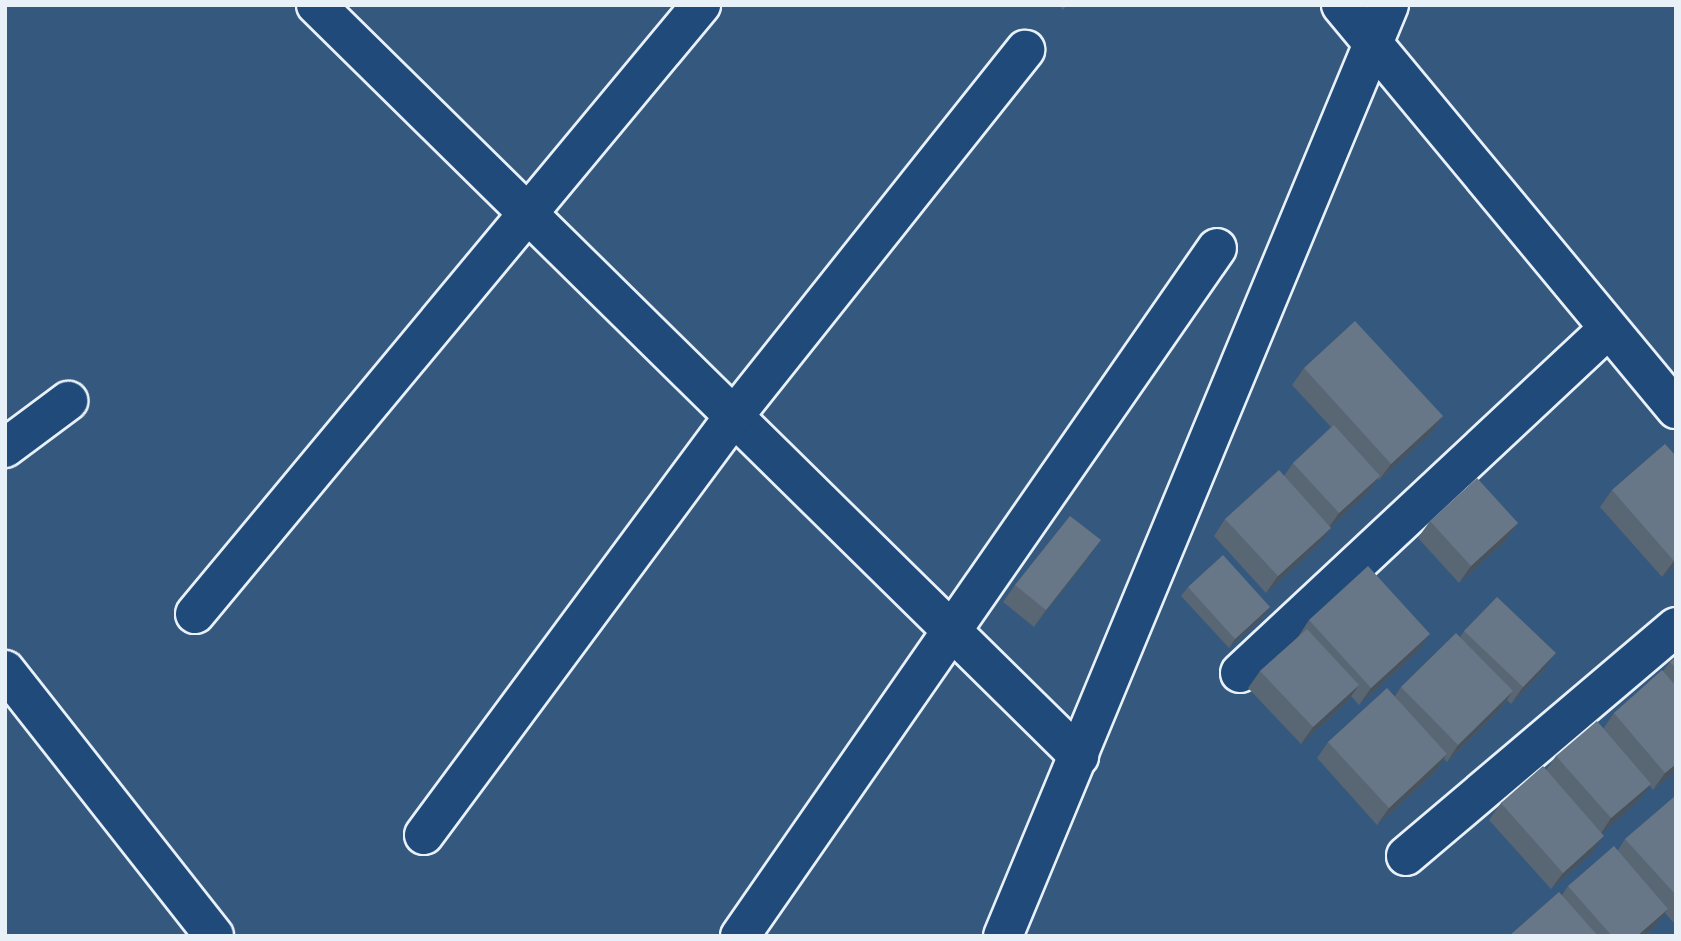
<!DOCTYPE html>
<style>
body{margin:0}
#map{position:relative;width:1681px;height:941px;overflow:hidden;background:#35587e;font-family:Pangolin,sans-serif}
div>[style]{position:absolute}
[style*='--x']{left:calc(var(--x)*1px);top:calc(var(--y)*1px);width:calc(var(--w)*1px);rotate:calc(var(--a)*1deg)}
.roads{filter:drop-shadow(2px 0 #e8f1f8) drop-shadow(-2px 0 #e8f1f8) drop-shadow(0 2px #e8f1f8) drop-shadow(0 -2px #e8f1f8)}
.minor>*{height:38px;margin:-19px;padding:0 19px;transform-origin:19px;border-radius:19px;background:#1f4a7a}
.wall>*{inset:0;background:#596674}
.shaded-wall>*{inset:0;background:#49535e}
.building>*{inset:0;background:#687787}
span{translate:-50% -50%;white-space:nowrap;text-align:center;line-height:1.15;-webkit-text-stroke:6px #1f4a7a;paint-order:stroke}
.frame{position:absolute;inset:0;border:7px solid #e8f1f8;pointer-events:none}
</style>
<div id="map">
<div class="roads">
<div class="minor">
<div style="--x:316;--y:5;--w:1071;--a:44.55"></div>
<div style="--x:1341;--y:5;--w:525;--a:50.33"></div>
<div style="--x:5;--y:448;--w:79;--a:-36.7"></div>
<div style="--x:195;--y:614;--w:792;--a:-50.28"></div>
<div style="--x:5;--y:670;--w:338;--a:51.8"></div>
<div style="--x:1240;--y:673;--w:501;--a:-43.06"></div>
<div style="--x:424;--y:835;--w:521;--a:-53.5"></div>
<div style="--x:734;--y:416;--w:468;--a:-51.5"></div>
<div style="--x:1406;--y:856;--w:354;--a:-40.3"></div>
<div style="--x:740;--y:936;--w:837;--a:-55.27"></div>
<div style="--x:1003;--y:936;--w:1008;--a:-67.48"></div>
</div>
</div>
<div class="wall">
<div style="clip-path:polygon(1059px 5px,1067px 5px,1063px 10px)"></div>
<div style="clip-path:polygon(1304px 368px,1443px 416px,1431px 433px,1379px 480px,1378px 479px,1368px 492px,1330px 527px,1319px 544px,1266px 593px,1214px 536px,1225px 519px,1284px 476px,1293px 463px,1331px 427px,1292px 385px)"></div>
<div style="clip-path:polygon(1665px 444px,1676px 565px,1662px 577px,1600px 507px,1612px 490px)"></div>
<div style="clip-path:polygon(1430px 521px,1518px 523px,1506px 540px,1459px 583px,1418px 538px)"></div>
<div style="clip-path:polygon(1089px 557px,1034px 627px,1003px 602px,1015px 585px)"></div>
<div style="clip-path:polygon(1188px 587px,1264px 616px,1229px 648px,1181px 596px)"></div>
<div style="clip-path:polygon(1309px 620px,1419px 650px,1359px 705px,1351px 696px,1347px 702px,1301px 744px,1248px 688px,1260px 671px,1298px 637px)"></div>
<div style="clip-path:polygon(1464px 631px,1544px 670px,1511px 704px,1507px 700px,1501px 708px,1447px 762px,1444px 759px,1436px 771px,1377px 825px,1317px 758px,1328px 742px,1395px 696px,1401px 687px,1460px 637px)"></div>
<div style="clip-path:polygon(1676px 657px,1676px 771px,1653px 790px,1649px 785px,1639px 800px,1601px 833px,1592px 853px,1551px 889px,1489px 820px,1501px 803px,1546px 770px,1556px 756px,1603px 729px,1614px 713px,1663px 671px,1670px 662px)"></div>
<div style="clip-path:polygon(1676px 797px,1676px 920px,1673px 922px,1665px 913px,1656px 925px,1645px 936px,1509px 936px,1562px 895px,1568px 886px,1618px 850px,1625px 839px)"></div>
</div>
<div class="shaded-wall">
<div style="clip-path:polygon(1443px 416px,1431px 433px,1379px 480px,1391px 464px)"></div>
<div style="clip-path:polygon(1380px 476px,1368px 492px,1327px 530px,1339px 513px)"></div>
<div style="clip-path:polygon(1518px 523px,1506px 540px,1459px 583px,1471px 566px)"></div>
<div style="clip-path:polygon(1331px 528px,1319px 544px,1266px 593px,1278px 576px)"></div>
<div style="clip-path:polygon(1101px 540px,1089px 557px,1034px 627px,1046px 610px)"></div>
<div style="clip-path:polygon(1676px 559px,1676px 565px,1662px 577px,1674px 561px)"></div>
<div style="clip-path:polygon(1270px 607px,1264px 616px,1229px 648px,1235px 639px)"></div>
<div style="clip-path:polygon(1430px 634px,1419px 650px,1359px 705px,1371px 688px)"></div>
<div style="clip-path:polygon(1556px 653px,1544px 670px,1511px 704px,1523px 687px)"></div>
<div style="clip-path:polygon(1359px 685px,1347px 702px,1301px 744px,1313px 727px)"></div>
<div style="clip-path:polygon(1513px 691px,1501px 708px,1447px 762px,1458px 745px)"></div>
<div style="clip-path:polygon(1447px 754px,1436px 771px,1377px 825px,1389px 808px)"></div>
<div style="clip-path:polygon(1676px 764px,1676px 771px,1653px 790px,1665px 773px)"></div>
<div style="clip-path:polygon(1651px 784px,1639px 800px,1600px 835px,1611px 818px)"></div>
<div style="clip-path:polygon(1604px 836px,1592px 853px,1551px 889px,1563px 873px)"></div>
<div style="clip-path:polygon(1668px 909px,1656px 925px,1645px 936px,1637px 936px)"></div>
</div>
<div class="building">
<div style="clip-path:polygon(1355px 321px,1443px 416px,1391px 464px,1304px 368px)"></div>
<div style="clip-path:polygon(1334px 425px,1380px 476px,1339px 513px,1293px 463px)"></div>
<div style="clip-path:polygon(1665px 444px,1676px 456px,1676px 559px,1674px 561px,1612px 490px)"></div>
<div style="clip-path:polygon(1279px 470px,1331px 528px,1278px 576px,1225px 519px)"></div>
<div style="clip-path:polygon(1477px 478px,1518px 523px,1471px 566px,1430px 521px)"></div>
<div style="clip-path:polygon(1070px 516px,1101px 540px,1046px 610px,1015px 585px)"></div>
<div style="clip-path:polygon(1223px 555px,1270px 607px,1235px 639px,1188px 587px)"></div>
<div style="clip-path:polygon(1368px 566px,1430px 634px,1371px 688px,1309px 620px)"></div>
<div style="clip-path:polygon(1497px 597px,1556px 653px,1523px 687px,1464px 631px)"></div>
<div style="clip-path:polygon(1307px 629px,1359px 685px,1313px 727px,1260px 671px)"></div>
<div style="clip-path:polygon(1456px 633px,1513px 691px,1458px 745px,1401px 687px)"></div>
<div style="clip-path:polygon(1676px 657px,1676px 668px,1670px 662px)"></div>
<div style="clip-path:polygon(1662px 670px,1676px 686px,1676px 764px,1665px 773px,1614px 713px)"></div>
<div style="clip-path:polygon(1387px 688px,1447px 754px,1389px 808px,1328px 742px)"></div>
<div style="clip-path:polygon(1597px 721px,1651px 784px,1611px 818px,1556px 756px)"></div>
<div style="clip-path:polygon(1543px 766px,1604px 836px,1563px 873px,1501px 803px)"></div>
<div style="clip-path:polygon(1675px 796px,1676px 797px,1676px 895px,1625px 839px)"></div>
<div style="clip-path:polygon(1614px 846px,1668px 909px,1637px 936px,1612px 936px,1568px 886px)"></div>
<div style="clip-path:polygon(1559px 892px,1598px 936px,1509px 936px)"></div>
</div>
<div class="frame"></div>
</div>
